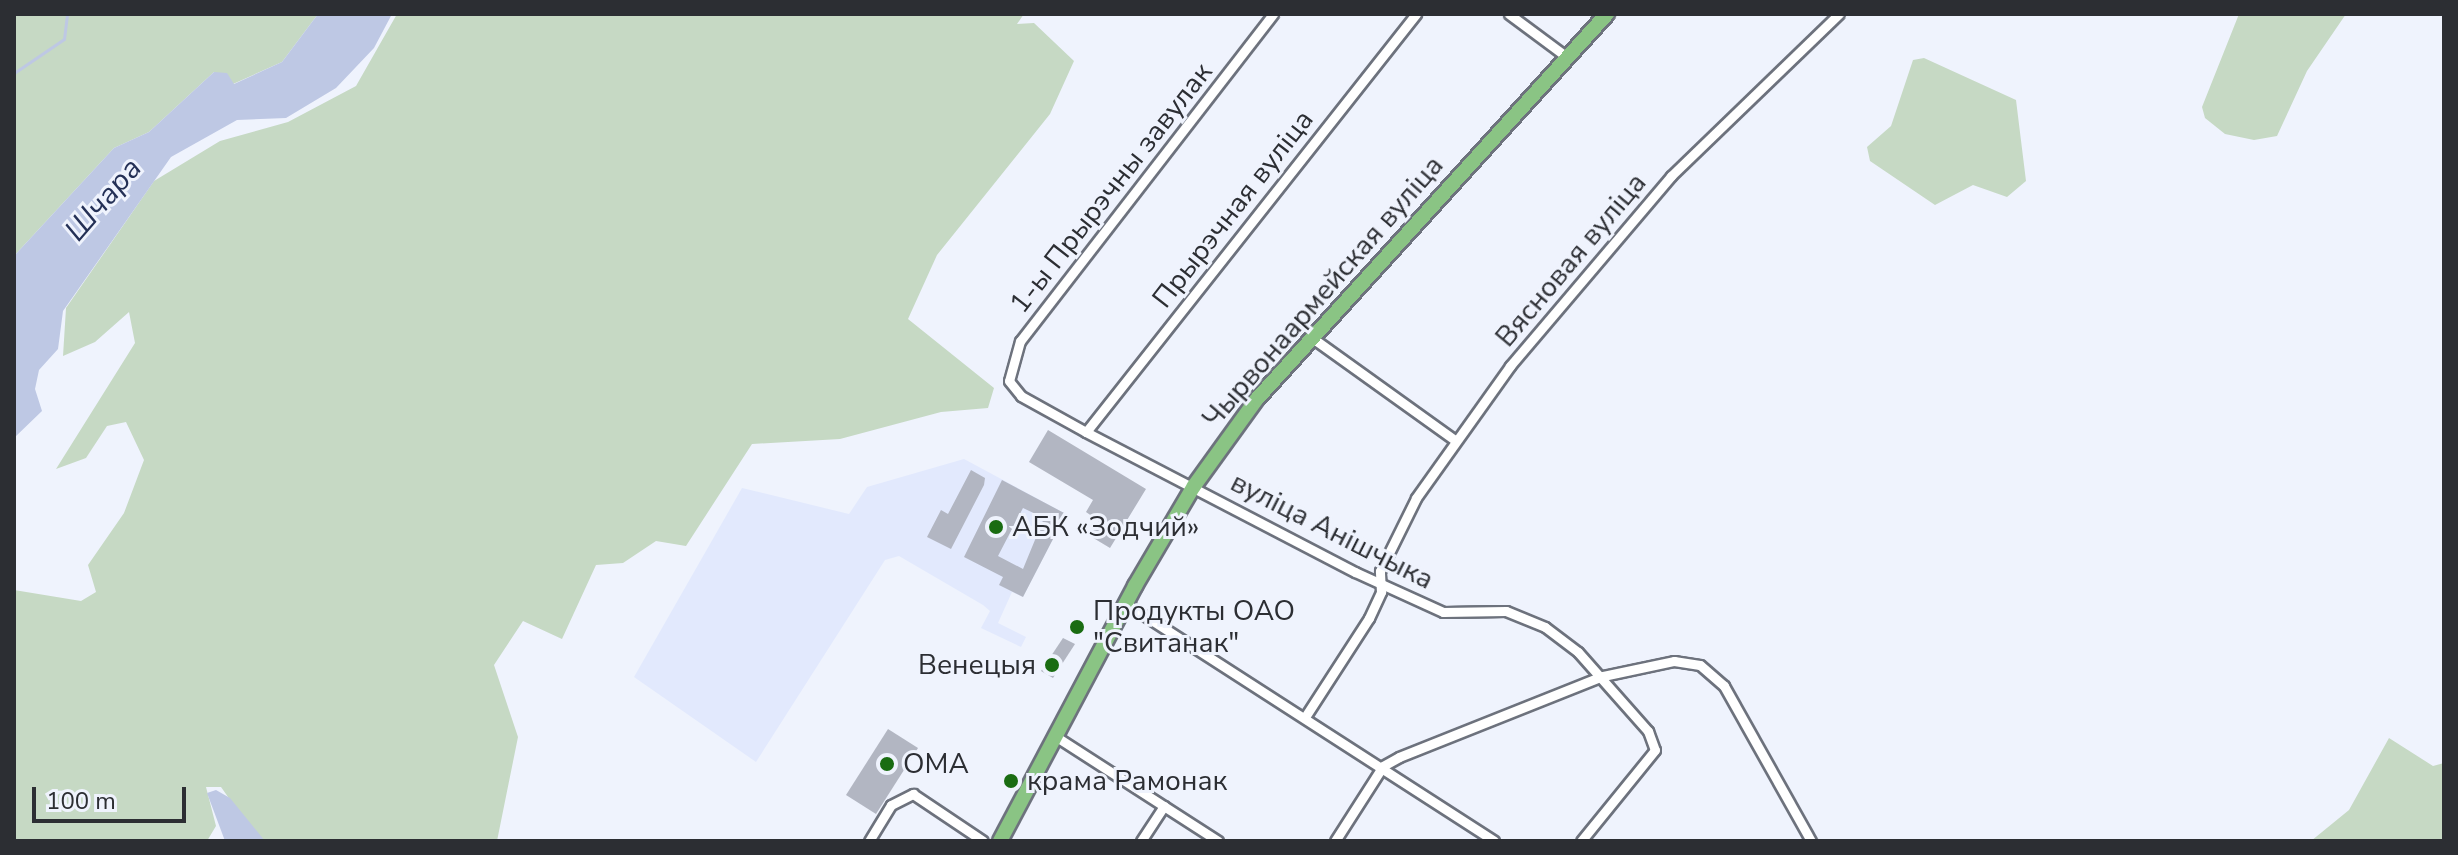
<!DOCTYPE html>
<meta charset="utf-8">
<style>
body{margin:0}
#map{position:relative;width:2458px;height:855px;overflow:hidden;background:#eff3fd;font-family:"Nunito Sans",sans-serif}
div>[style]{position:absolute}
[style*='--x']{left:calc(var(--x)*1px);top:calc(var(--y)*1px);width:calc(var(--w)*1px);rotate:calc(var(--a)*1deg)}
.built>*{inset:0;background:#e2e9fd}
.green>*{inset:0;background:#c6d9c4}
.water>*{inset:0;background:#bec8e4}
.stream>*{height:3px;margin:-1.5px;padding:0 1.5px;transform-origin:1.5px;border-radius:1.5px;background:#bec8e4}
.building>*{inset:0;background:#b2b6c2}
.roads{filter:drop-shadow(2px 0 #6d727d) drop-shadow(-2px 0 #6d727d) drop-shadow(0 2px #6d727d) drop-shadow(0 -2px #6d727d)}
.minor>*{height:9px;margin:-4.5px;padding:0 4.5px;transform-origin:4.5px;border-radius:4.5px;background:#fff}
.trunk>*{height:14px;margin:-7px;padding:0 7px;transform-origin:7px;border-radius:7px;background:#8ac484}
.dots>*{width:22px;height:22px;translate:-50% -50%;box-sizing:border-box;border:4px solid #eff3fd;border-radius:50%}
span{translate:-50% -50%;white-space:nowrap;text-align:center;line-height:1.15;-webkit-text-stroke:6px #eff3fd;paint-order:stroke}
.street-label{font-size:28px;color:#2c2e33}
.poi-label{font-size:28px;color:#2c2e33}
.left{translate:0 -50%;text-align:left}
.right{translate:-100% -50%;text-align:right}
.water-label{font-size:30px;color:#243056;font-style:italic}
.frame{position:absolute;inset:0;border:16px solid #2c2e33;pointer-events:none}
.scale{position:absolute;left:32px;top:787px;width:154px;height:36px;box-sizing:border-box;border:4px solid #2c2e33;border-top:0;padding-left:10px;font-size:24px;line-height:28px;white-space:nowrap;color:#2c2e33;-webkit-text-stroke:6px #eff3fd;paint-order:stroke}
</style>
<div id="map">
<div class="built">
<div style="clip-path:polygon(964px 459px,1066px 514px,1023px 597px,1012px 592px,998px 623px,1026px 637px,1021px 647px,981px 628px,990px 611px,983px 605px,899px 556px,885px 560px,756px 762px,634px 677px,742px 488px,849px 514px,867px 487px)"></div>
</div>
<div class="green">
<div style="clip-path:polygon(14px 14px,318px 14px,282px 62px,233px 84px,214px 72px,149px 132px,114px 148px,14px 256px)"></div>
<div style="clip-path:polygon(397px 14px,1024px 14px,1017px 24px,1034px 23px,1074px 61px,1050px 114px,937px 255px,908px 319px,994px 388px,988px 408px,941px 412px,840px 439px,752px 444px,686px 546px,656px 541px,623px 563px,596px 565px,562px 639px,523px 621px,494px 665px,518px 737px,497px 841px,259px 841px,221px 787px,206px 787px,216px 826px,207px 841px,14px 841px,14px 590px,81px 601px,96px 592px,88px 565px,124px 513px,144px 460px,126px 422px,107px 426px,86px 458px,56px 469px,135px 343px,129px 312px,95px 342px,63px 356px,66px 308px,154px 181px,220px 141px,288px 122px,356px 86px)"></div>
<div style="clip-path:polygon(2239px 14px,2346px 14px,2307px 71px,2277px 136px,2254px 140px,2225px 134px,2205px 118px,2202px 107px)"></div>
<div style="clip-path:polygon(1924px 58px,2016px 100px,2026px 181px,2007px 197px,1973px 185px,1935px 205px,1870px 161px,1867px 147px,1891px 126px,1913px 60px)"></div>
<div style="clip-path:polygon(2389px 738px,2433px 766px,2444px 763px,2444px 841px,2311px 841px,2349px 810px)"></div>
</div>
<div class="water">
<div style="clip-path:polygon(318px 14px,392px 14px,374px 48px,336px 88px,286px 118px,237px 120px,171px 157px,63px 311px,58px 349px,39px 370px,35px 389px,42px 411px,14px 438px,14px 256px,114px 148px,149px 132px,214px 72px,227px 73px,234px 84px,282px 62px)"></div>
<div style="clip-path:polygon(216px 790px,230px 798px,265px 841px,225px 841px,207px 793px)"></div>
</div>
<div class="stream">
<div style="--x:14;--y:73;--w:60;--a:-34.2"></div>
<div style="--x:64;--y:39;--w:25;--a:-83"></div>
</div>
<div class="building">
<div style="clip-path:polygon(1048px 430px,1146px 489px,1110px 548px,1090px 536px,1099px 521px,1086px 512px,1093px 500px,1029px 462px)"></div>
<div style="clip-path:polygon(971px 470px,985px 478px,984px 485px,951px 549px,927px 537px,941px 510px,948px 514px)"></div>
<div style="clip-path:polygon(evenodd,1002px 480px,1066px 514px,1023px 597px,999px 585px,1003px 577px,964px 557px,1002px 480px,1023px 508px,1044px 518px,1023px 569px,998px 556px,1023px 508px)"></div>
<div style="clip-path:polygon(1063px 638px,1075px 644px,1053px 678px,1041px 671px)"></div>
<div style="clip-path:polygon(888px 729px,918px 748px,876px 814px,846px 795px)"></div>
</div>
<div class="roads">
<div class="minor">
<div style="--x:1273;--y:14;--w:413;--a:127.7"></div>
<div style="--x:1020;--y:341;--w:41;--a:105.4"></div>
<div style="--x:1009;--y:381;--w:19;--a:51"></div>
<div style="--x:1021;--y:396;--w:74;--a:29"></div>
<div style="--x:1086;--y:432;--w:303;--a:27.5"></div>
<div style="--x:1355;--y:572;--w:97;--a:24.4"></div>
<div style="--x:1443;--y:612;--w:63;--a:-0.9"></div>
<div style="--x:1506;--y:611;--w:42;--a:22.3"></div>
<div style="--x:1545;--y:627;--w:41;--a:37.1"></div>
<div style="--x:1578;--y:652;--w:106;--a:48.5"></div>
<div style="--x:1648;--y:731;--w:20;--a:70"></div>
<div style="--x:1655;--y:750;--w:117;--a:129.1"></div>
<div style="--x:1509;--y:14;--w:72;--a:36.6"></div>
<div style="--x:1311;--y:337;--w:177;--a:35.6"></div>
<div style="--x:1086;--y:432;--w:533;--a:-51.71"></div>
<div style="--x:1125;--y:603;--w:439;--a:32.8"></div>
<div style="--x:1305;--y:717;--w:118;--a:-57.1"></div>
<div style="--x:1369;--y:618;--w:29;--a:-65"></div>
<div style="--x:1381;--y:592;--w:21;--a:-93"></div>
<div style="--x:1380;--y:571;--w:81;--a:-63.7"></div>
<div style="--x:1416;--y:498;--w:162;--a:-54.5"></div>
<div style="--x:1510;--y:366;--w:249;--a:-49.7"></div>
<div style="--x:1671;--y:176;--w:233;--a:-44"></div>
<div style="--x:1055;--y:736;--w:194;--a:32.8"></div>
<div style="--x:869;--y:841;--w:42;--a:-58.6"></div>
<div style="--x:891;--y:805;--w:25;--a:-27"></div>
<div style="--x:913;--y:794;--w:84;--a:33.9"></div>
<div style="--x:1141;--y:841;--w:42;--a:-56.7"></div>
<div style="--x:1335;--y:841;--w:89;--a:-57.4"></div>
<div style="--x:1383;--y:766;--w:18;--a:-29"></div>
<div style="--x:1399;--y:757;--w:219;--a:-21.7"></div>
<div style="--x:1603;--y:676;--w:73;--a:-11.9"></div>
<div style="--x:1674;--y:661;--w:26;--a:9"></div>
<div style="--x:1700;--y:665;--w:32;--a:41"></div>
<div style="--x:1724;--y:686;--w:178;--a:60.7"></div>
</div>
<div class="trunk">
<div style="--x:1000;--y:841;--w:289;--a:-62.1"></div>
<div style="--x:1135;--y:586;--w:116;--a:-59.5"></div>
<div style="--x:1194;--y:486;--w:106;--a:-54.2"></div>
<div style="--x:1256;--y:400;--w:522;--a:-47.72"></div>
</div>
</div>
<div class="dots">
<div style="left:996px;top:527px;background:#1a6c12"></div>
<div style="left:1077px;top:627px;background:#1a6c12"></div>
<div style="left:1052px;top:665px;background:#1a6c12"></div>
<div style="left:887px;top:764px;background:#1a6c12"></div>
<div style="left:1011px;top:781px;background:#1a6c12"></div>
</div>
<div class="street-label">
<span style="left:1111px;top:188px;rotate:-52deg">1-ы Прырэчны завулак</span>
<span style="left:1233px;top:209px;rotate:-52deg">Прырэчная вуліца</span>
<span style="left:1571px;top:260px;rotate:-50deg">Вясновая вуліца</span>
<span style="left:1323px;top:292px;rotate:-49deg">Чырвонаармейская вуліца</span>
<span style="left:1332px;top:531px;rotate:27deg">вуліца Анішчыка</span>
</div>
<div class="poi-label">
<span class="left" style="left:1012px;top:527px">АБК «Зодчий»</span>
<span class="left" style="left:1093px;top:627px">Продукты ОАО<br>"Свитанак"</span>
<span class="right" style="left:1036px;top:665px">Венецыя</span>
<span class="left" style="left:903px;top:764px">ОМА</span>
<span class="left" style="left:1027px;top:781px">крама Рамонак</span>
</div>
<div class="water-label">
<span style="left:104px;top:200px;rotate:-49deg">Шчара</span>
</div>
<div class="frame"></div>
<div class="scale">100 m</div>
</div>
